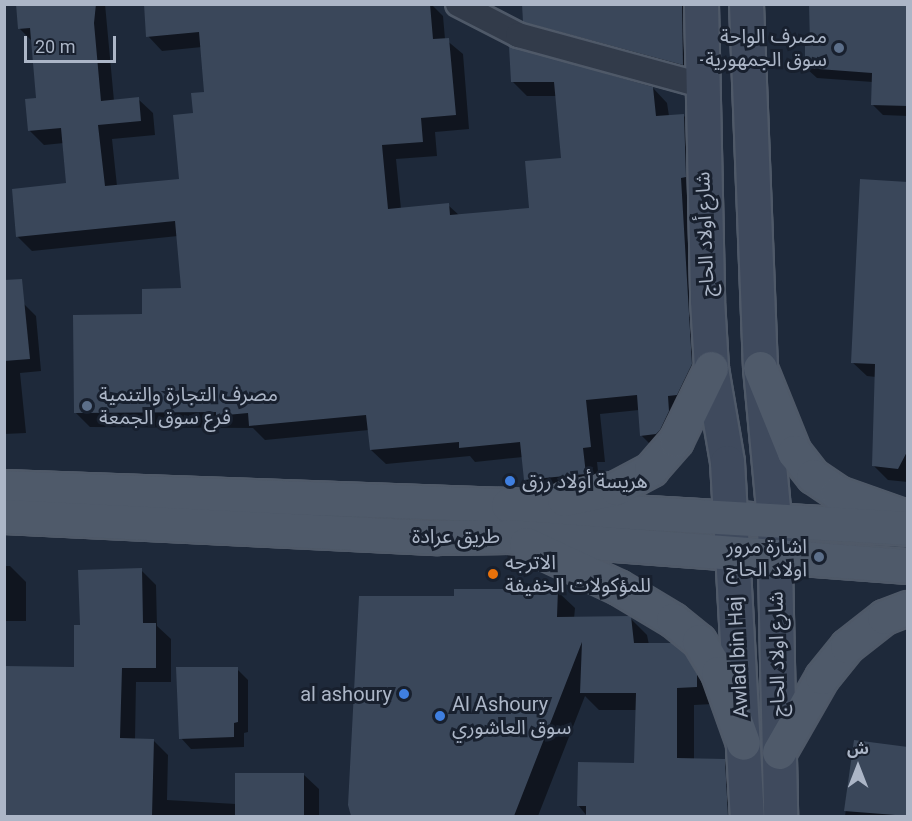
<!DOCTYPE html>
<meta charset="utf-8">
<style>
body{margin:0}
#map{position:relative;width:912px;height:821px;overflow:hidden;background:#1e293a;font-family:Roboto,"Noto Sans Arabic",sans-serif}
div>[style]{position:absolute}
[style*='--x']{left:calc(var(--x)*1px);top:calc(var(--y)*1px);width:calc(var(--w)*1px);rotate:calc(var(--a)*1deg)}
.shadow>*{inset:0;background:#0007}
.building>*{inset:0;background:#3a475a}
.roads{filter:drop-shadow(2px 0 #4f5968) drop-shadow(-2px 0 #4f5968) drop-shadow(0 2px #4f5968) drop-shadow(0 -2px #4f5968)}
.minor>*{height:24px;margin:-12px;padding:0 12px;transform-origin:12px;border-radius:12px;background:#323b4a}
.secondary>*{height:33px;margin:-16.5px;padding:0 16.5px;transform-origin:16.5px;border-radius:16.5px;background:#3f4a5d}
.primary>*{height:33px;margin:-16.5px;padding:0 16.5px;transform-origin:16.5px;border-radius:16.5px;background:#4f5a6a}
.dots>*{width:16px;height:16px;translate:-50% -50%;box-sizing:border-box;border:3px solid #18202e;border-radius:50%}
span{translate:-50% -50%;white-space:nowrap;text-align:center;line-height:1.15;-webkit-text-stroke:6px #18202e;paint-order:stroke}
.poi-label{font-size:20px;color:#acb6c7}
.right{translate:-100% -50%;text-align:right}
.left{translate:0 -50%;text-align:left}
.street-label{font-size:20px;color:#acb6c7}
.frame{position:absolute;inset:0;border:6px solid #acb6c7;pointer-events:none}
.north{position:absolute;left:828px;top:737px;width:60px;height:60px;-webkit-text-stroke:4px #18202e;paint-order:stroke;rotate:0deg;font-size:16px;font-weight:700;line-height:24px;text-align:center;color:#acb6c7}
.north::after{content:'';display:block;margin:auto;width:21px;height:27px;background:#acb6c7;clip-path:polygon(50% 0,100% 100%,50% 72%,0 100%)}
.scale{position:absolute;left:24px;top:36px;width:92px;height:27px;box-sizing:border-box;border:3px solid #acb6c7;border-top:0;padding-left:8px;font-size:18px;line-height:21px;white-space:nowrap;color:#acb6c7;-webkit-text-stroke:4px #18202e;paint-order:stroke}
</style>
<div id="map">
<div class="shadow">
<div style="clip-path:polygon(18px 4px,105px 4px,114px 101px,138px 99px,153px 113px,155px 135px,112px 139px,117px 186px,180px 181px,194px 115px,206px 93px,202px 47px,162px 51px,148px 36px,400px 4px,431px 4px,443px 16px,445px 39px,463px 54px,469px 129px,435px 132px,437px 156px,396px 159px,401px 209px,448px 205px,460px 216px,531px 210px,562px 159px,557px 96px,527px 96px,513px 82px,511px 48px,653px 88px,667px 103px,669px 116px,684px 116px,698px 130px,706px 379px,656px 450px,641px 435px,639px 410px,600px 414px,605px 462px,597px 462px,600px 489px,540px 494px,525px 479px,523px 457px,475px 462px,470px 456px,386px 464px,371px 450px,369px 430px,265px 440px,253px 428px,90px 427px,75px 412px,144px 316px,183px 290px,178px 236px,32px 251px,17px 236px,68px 185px,64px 143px,44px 145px,29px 130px,38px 100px,32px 41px,20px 29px)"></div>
<div style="clip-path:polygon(523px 4px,708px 4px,703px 84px,544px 41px,524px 21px)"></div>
<div style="clip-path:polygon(908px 4px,908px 116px,883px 115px,873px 105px,873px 82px,817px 78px,806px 68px,812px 46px)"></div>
<div style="clip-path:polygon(908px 183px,908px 482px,888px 480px,874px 466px,876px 377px,867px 376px,852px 362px)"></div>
<div style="clip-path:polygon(24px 304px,36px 316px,41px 371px,20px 373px,26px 433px,4px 434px,4px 306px)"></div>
<div style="clip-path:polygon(4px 566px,10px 566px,26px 582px,26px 621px,4px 621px)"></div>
<div style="clip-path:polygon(141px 570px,156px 585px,157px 626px,171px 639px,171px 682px,136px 682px,135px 740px,153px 740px,168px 755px,167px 800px,236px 804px,304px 775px,319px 789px,319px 816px,4px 816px,4px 668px,75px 669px,81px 627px)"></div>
<div style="clip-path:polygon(557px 591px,575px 608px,574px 619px,630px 618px,647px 635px,649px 645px,684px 655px,702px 673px,713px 704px,694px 705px,694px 760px,724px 760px,742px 778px,744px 816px,587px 816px,578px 805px,636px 765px,637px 710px,599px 710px,585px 696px,538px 816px,351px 816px,350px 805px,455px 597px)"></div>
<div style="clip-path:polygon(237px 669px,248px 680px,248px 732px,244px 733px,244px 747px,191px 749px,181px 738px)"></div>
<div style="clip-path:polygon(856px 742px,908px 749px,908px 816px,845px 816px)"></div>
</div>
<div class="building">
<div style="clip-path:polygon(16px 4px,96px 4px,94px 23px,101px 101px,139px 97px,141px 121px,98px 125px,105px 186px,179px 179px,173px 115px,193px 113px,191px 93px,204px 92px,199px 32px,146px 37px,144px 4px,430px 4px,433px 39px,449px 38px,456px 115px,421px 118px,423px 142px,382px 145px,388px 209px,449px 203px,450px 215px,529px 208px,525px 161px,561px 158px,554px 82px,511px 82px,509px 46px,653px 87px,656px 116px,684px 114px,686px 177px,681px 178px,692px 364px,677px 395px,668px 396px,669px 411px,660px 430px,656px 434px,640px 436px,637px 395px,586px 400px,591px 447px,583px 448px,586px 474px,524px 480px,520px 442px,459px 448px,459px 442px,370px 450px,366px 415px,249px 426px,248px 413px,216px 416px,216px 412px,74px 413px,73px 315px,142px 314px,142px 289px,181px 288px,175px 221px,16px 237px,12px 189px,66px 183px,61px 128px,28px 131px,25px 99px,36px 98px,30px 28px,18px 29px)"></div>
<div style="clip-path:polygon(522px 4px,682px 4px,683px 65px,523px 22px)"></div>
<div style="clip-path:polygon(809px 4px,908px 4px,908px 106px,871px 105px,872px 73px,805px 68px,805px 44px,810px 44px)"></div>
<div style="clip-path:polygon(860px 179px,908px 182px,908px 450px,898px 469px,872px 466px,875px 364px,851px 363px)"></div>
<div style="clip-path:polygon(22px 279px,30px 359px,4px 361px,4px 280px)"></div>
<div style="clip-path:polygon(142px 568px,143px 623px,156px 623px,156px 668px,122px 668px,120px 738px,154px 739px,152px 816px,4px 816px,4px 666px,74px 667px,74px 625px,80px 625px,78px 570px)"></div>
<div style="clip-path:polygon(454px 589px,558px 589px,557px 617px,631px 616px,634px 643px,672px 643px,685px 653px,697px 674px,697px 687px,677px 688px,677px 758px,725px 759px,728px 816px,586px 816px,586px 806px,577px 806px,578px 762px,634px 763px,636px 693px,580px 693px,582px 642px,514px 816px,351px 816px,348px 805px,359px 596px,454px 596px)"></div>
<div style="clip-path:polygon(176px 667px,238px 667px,238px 722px,234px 723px,234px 737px,179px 739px)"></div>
<div style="clip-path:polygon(854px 740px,908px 747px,908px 816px,844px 811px)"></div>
<div style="clip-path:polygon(235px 773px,304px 773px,304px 816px,235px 816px)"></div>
</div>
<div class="roads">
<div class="minor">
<div style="--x:458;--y:4;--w:68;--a:27.3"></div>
<div style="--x:518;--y:35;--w:190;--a:15.3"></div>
</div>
<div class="secondary">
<div style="--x:701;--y:4;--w:296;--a:88.8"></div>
<div style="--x:707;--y:300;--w:68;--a:86.6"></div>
<div style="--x:711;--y:368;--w:95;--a:80.3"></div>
<div style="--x:727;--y:462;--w:355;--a:86.8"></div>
<div style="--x:746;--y:4;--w:364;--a:87.8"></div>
<div style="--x:760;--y:368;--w:151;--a:84.7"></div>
<div style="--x:774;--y:518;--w:298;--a:88.8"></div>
</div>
<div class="primary">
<div style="--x:760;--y:368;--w:91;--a:68"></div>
<div style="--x:794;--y:452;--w:31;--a:52"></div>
<div style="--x:813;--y:476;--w:30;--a:34"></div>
<div style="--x:838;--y:493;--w:66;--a:19.5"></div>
<div style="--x:4;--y:487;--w:504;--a:2.05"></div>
<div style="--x:508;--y:505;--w:401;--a:3.3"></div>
<div style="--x:564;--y:499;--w:53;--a:-11.9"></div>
<div style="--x:616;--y:488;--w:40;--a:-28"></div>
<div style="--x:651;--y:469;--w:38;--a:-49"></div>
<div style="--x:676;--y:440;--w:80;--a:-64.1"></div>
<div style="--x:4;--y:516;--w:434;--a:2.8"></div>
<div style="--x:437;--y:537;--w:71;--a:-0.8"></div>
<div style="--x:508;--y:536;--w:401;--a:4.3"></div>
<div style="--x:526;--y:544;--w:102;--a:25.1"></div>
<div style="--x:618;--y:587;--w:64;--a:31"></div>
<div style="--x:673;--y:620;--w:33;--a:39"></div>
<div style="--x:699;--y:641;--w:37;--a:59"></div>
<div style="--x:718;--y:673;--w:74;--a:70.3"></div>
<div style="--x:779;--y:752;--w:86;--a:-60.2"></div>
<div style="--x:822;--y:677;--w:40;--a:-51"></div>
<div style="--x:847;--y:646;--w:47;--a:-38.1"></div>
<div style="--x:884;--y:617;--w:26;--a:-21"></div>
</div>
</div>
<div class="dots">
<div style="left:839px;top:48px;background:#5c6f8a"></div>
<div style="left:87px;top:406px;background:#5c6f8a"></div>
<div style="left:510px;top:481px;background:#3f7fe0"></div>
<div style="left:819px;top:557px;background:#5c6f8a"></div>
<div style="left:493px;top:574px;background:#e8710a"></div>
<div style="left:404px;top:694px;background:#3f7fe0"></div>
<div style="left:440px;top:716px;background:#3f7fe0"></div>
</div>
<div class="poi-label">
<span class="right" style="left:827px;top:48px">مصرف الواحة<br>-سوق الجمهورية</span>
<span class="left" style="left:99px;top:406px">مصرف التجارة والتنمية<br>فرع سوق الجمعة</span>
<span class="left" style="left:522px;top:481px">هريسة أولاد رزق</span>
<span class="right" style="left:807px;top:558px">اشارة مرور<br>اولاد الحاج</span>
<span class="left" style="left:505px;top:574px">الاترجه<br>للمؤكولات الخفيفة</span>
<span class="right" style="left:392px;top:694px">al ashoury</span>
<span class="left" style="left:452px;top:716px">Al Ashoury<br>سوق العاشوري</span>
</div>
<div class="street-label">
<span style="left:705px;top:234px;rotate:-92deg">شارع أولاد الحاج</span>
<span style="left:456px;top:536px">طريق عرادة</span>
<span style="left:777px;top:654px;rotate:-91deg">شارع اولاد الحاج</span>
<span style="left:738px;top:657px;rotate:-93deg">Awlad bin Haj</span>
</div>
<div class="frame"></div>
<div class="north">ش</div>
<div class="scale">20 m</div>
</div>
